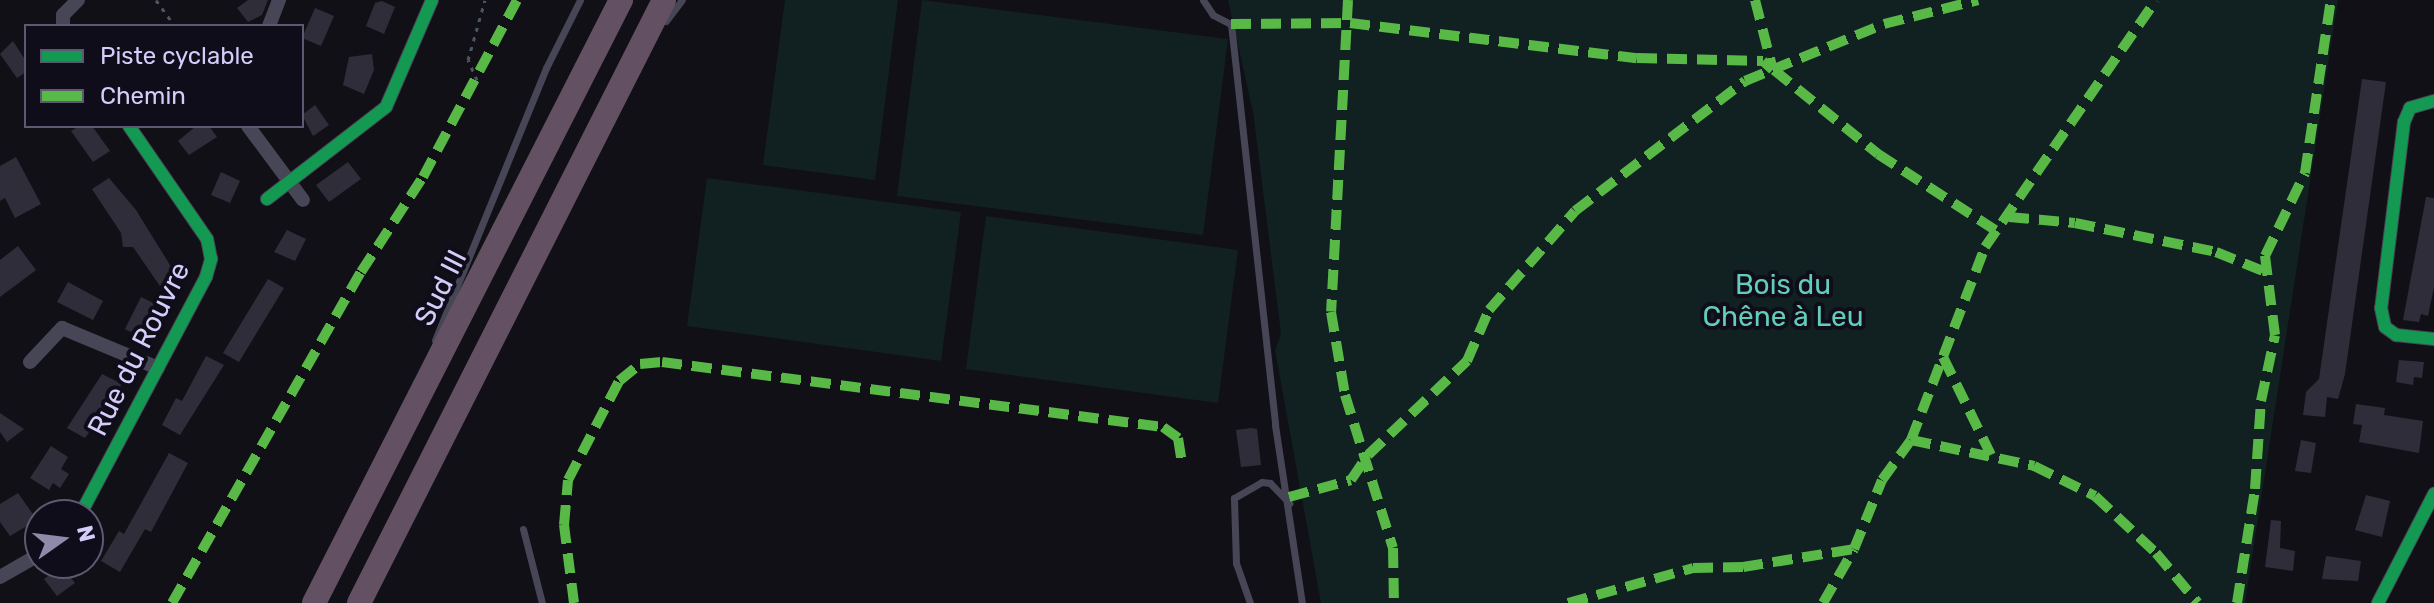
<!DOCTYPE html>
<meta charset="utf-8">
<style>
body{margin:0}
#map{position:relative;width:2434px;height:603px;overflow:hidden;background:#111017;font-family:Rubik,sans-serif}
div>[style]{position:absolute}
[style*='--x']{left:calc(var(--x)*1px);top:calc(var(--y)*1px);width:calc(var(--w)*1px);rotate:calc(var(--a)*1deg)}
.green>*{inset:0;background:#112021}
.building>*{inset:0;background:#2f2d39}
.path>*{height:3px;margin-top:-1.5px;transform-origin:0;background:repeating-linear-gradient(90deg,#4b5661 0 4px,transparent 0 10px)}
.lane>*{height:7px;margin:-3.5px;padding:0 3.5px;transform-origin:3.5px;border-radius:3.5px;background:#474656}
.street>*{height:14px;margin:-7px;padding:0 7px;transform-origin:7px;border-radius:7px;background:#474656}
.highway>*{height:24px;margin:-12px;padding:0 12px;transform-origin:12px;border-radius:12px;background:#635062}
.quiet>*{height:10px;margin-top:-5px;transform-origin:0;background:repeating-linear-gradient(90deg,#58b947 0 20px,transparent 0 30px)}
.cycleway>*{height:12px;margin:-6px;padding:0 6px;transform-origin:6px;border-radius:6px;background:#139951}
span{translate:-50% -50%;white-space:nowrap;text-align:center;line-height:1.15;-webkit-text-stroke:8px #100d1a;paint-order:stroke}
.park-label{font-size:28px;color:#62ceba}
.street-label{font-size:28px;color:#d4ccf9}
.legend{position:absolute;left:24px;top:24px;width:280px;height:104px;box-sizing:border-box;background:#100d1a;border:2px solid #5e5973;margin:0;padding:10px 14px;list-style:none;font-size:24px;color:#d4ccf9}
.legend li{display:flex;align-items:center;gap:16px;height:40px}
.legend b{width:40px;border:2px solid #5e5973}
.north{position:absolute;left:24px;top:499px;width:80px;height:80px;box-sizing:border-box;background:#100d1a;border:2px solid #5e5973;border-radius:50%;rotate:76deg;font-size:22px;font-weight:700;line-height:32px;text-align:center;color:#d4ccf9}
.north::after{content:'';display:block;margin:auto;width:28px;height:36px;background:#908aaa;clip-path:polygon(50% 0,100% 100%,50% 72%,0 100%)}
</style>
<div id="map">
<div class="green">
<div style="clip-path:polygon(785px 0,898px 0,875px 180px,763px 165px)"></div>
<div style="clip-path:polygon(922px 0,1228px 39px,1203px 235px,897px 196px)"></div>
<div style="clip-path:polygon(1228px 0,2338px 0,2245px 603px,1321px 603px,1275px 350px,1281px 334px,1253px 112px)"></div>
<div style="clip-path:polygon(707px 178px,961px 212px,941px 361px,687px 326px)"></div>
<div style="clip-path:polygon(986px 216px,1238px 250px,1218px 403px,966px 369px)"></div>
</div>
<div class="building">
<div style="clip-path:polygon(248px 0,268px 0,262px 15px,248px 22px,237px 8px)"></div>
<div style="clip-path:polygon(382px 1px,395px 7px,384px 34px,366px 26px,375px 3px)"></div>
<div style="clip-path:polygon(315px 8px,334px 16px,321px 46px,302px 38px)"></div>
<div style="clip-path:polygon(13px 41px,26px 61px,26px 72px,17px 78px,0 54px)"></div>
<div style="clip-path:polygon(372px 54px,374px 70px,364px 94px,343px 85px,349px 57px)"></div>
<div style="clip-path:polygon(2362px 79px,2386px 82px,2345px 374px,2338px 399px,2327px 397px,2325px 417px,2303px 415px,2306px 392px,2319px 379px)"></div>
<div style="clip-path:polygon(315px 105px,329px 125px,313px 136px,302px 115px)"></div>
<div style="clip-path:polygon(79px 126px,92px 126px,110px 151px,93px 162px,71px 131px)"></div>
<div style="clip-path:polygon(196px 126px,209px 126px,217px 137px,189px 155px,178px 141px)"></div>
<div style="clip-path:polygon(16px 157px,41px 204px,15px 218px,5px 198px,0 201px,0 166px)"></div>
<div style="clip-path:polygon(348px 162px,361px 179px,329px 202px,316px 185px)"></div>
<div style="clip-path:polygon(221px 172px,240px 181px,230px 203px,211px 195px)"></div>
<div style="clip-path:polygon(109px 178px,136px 210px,178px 278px,162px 289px,133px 247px,123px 247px,121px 233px,92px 189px)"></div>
<div style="clip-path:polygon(2426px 197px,2434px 198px,2434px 287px,2428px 316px,2421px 314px,2419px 322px,2403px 320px)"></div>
<div style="clip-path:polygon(287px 230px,306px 239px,295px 261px,274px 252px)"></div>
<div style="clip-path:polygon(18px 246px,36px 270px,0 297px,0 260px)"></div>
<div style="clip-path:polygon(268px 279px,284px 288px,239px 362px,223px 353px)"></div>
<div style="clip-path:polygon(68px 282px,103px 301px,93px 320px,57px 302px)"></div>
<div style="clip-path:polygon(141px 297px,162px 307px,146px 340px,125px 329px)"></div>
<div style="clip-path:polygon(206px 356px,224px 365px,180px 435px,162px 425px,176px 398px,182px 401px)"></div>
<div style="clip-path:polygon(2399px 360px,2424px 362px,2422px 378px,2414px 377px,2413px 385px,2396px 382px)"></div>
<div style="clip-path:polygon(102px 374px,122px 384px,85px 438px,67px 428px)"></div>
<div style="clip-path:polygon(2356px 404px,2385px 408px,2384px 415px,2423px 421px,2419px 453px,2359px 442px,2362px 425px,2353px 424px)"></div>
<div style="clip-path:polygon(0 413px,24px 429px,7px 442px,0 432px)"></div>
<div style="clip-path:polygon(1251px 428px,1257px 429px,1261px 465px,1241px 467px,1236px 430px)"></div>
<div style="clip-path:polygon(2301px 440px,2316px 443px,2311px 473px,2295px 471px)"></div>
<div style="clip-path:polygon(51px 446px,68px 457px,61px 469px,69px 474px,60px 488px,53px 483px,49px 490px,30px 478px)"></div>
<div style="clip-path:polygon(169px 453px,188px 463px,151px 532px,145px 529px,120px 572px,101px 561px,119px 531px,124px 534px)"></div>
<div style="clip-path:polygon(18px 493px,37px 520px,10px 536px,0 522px,0 504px)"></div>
<div style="clip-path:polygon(2366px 495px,2390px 501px,2382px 537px,2355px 530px)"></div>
<div style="clip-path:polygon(2271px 520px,2281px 521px,2280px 548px,2295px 551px,2293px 571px,2265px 567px)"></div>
<div style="clip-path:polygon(2326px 556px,2361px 561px,2358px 581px,2322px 579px)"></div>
<div style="clip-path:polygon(62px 566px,75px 583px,57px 596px,44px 579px)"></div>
</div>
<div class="path">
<div style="--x:156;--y:0;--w:32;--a:54"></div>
<div style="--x:477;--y:80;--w:22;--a:-114"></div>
<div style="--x:468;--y:60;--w:62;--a:-74.2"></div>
</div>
<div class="lane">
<div style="--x:1203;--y:0;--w:18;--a:56"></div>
<div style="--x:1213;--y:15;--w:20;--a:27"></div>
<div style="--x:1231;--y:24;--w:403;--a:83.7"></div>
<div style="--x:1275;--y:425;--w:180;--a:81.4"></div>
<div style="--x:666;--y:21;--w:26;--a:-53"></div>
<div style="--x:435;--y:340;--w:294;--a:-67.8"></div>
<div style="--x:546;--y:68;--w:76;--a:-63.4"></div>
<div style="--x:523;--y:529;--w:76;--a:75.6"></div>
<div style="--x:1250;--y:603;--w:42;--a:-109.3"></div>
<div style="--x:1236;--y:563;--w:65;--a:-91.8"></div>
<div style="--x:1234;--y:498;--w:32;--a:-30"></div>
<div style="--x:1262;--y:482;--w:8;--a:7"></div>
<div style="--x:1270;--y:483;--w:28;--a:46"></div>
</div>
<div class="street">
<div style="--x:63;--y:26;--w:11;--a:-90"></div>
<div style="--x:63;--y:15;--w:21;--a:-45"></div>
<div style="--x:269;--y:26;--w:28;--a:-69"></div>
<div style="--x:2434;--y:101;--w:25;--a:164"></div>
<div style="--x:2410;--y:108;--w:15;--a:113"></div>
<div style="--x:2404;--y:122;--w:187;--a:97"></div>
<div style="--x:2381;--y:308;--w:19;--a:78"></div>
<div style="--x:2385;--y:327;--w:14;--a:36"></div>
<div style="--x:2396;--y:335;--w:38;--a:6"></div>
<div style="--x:248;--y:126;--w:92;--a:53.4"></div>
<div style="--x:267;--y:199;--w:150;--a:-37.7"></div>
<div style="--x:386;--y:107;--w:116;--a:-66.7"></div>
<div style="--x:30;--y:362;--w:47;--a:-46.7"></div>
<div style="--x:62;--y:328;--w:104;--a:22.6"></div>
<div style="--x:80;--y:515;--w:269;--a:-62.1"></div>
<div style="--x:206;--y:277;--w:19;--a:-74"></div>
<div style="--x:211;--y:259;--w:20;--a:-101"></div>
<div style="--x:207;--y:239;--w:137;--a:-124.6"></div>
<div style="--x:0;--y:577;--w:46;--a:-29.9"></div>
<div style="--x:2378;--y:603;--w:123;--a:-62.8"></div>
</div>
<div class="highway">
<div style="--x:314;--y:603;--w:677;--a:-63.02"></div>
<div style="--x:359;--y:603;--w:676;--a:-63.17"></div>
</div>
<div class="quiet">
<div style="--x:1348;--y:0;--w:312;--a:93.1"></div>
<div style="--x:1331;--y:312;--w:84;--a:80.4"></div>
<div style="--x:1345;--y:395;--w:160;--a:72.6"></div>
<div style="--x:1393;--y:548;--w:55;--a:89"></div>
<div style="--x:1755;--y:0;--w:72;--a:75.6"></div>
<div style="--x:1231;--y:24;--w:119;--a:-0.5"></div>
<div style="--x:1350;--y:23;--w:289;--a:7"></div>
<div style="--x:1637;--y:58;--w:126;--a:1.4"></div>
<div style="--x:1763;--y:61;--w:13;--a:42"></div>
<div style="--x:1774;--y:70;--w:134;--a:38.9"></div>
<div style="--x:1878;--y:154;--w:140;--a:33"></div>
<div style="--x:2009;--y:217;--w:66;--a:5.2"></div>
<div style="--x:2075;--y:223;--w:144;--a:11.6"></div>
<div style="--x:2216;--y:252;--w:51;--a:22"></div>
<div style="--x:1943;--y:357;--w:109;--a:63.9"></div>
<div style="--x:1911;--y:440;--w:126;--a:11.9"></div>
<div style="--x:2034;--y:466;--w:68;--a:26.2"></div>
<div style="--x:2095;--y:496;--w:83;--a:43.1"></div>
<div style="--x:2156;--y:553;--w:65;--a:50"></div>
<div style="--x:1289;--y:497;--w:64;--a:-15.3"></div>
<div style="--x:1351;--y:480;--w:30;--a:-56"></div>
<div style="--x:1368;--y:455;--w:137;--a:-43.5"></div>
<div style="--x:1467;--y:361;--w:56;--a:-66.7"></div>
<div style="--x:1489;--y:310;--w:131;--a:-49"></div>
<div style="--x:1575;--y:211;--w:214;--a:-37.4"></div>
<div style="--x:1745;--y:81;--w:150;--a:-22.3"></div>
<div style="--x:1884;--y:24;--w:97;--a:-14.3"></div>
<div style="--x:172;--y:603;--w:381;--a:-60.3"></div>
<div style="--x:361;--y:272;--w:113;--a:-56.9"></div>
<div style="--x:423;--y:177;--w:200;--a:-62"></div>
<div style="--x:574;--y:603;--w:79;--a:-97.3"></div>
<div style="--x:564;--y:525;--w:45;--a:-84.9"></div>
<div style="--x:568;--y:480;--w:111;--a:-62.7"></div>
<div style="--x:619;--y:381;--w:27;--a:-39"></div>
<div style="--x:640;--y:364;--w:22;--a:-5"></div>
<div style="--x:662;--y:362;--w:505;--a:7.39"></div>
<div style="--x:1163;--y:427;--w:19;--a:36"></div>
<div style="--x:1178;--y:438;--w:26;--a:81"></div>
<div style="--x:1568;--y:603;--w:130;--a:-15.6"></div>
<div style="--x:1693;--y:568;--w:50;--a:-1.1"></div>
<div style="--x:1743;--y:567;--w:112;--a:-9.2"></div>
<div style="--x:1823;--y:603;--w:62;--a:-60.1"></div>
<div style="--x:1854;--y:549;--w:74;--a:-67.9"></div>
<div style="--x:1882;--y:480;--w:49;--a:-54.1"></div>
<div style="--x:1911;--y:440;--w:207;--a:-69"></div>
<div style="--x:1985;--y:247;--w:300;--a:-55.3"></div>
<div style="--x:2237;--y:603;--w:115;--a:-81"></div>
<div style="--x:2255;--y:489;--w:88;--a:-86.1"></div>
<div style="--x:2261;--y:401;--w:67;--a:-78"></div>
<div style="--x:2275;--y:335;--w:80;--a:-97.2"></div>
<div style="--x:2265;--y:256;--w:92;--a:-64.3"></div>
<div style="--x:2305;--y:173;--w:175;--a:-81.5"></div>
</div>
<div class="cycleway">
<div style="--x:2434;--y:101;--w:25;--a:164"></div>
<div style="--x:2410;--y:108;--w:15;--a:113"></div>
<div style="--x:2404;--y:122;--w:187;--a:97"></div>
<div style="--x:2381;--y:308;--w:19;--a:78"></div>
<div style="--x:2385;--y:327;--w:14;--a:36"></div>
<div style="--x:2396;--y:335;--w:38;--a:6"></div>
<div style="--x:267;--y:199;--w:150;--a:-37.7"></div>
<div style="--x:386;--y:107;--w:116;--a:-66.7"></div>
<div style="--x:80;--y:515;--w:269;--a:-62.1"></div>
<div style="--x:206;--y:277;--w:19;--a:-74"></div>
<div style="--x:211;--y:259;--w:20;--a:-101"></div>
<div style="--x:207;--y:239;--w:137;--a:-124.6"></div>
<div style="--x:2378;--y:603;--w:123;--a:-62.8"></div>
</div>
<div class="park-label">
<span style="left:1783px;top:301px">Bois du<br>Chêne à Leu</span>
</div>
<div class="street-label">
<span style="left:441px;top:288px;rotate:-63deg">Sud III</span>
<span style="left:139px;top:349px;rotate:-63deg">Rue du Rouvre</span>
</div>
<ul class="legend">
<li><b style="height:10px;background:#139951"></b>Piste cyclable</li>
<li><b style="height:10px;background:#58b947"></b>Chemin</li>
</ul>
<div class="north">N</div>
</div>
